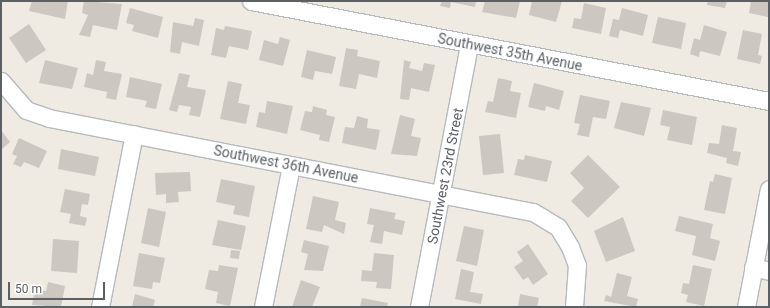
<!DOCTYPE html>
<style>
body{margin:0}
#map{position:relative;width:770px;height:308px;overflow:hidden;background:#efebe2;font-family:Roboto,sans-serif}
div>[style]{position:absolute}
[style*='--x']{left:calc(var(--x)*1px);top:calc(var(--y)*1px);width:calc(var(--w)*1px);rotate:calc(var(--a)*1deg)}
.building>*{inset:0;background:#ccc7c1}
.roads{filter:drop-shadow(1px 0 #b5babe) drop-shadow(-1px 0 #b5babe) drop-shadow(0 1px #b5babe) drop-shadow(0 -1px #b5babe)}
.minor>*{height:17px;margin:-8.5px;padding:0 8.5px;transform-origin:8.5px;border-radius:8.5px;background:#fff}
span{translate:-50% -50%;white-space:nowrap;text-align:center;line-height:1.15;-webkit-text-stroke:3.5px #fff;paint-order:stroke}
.street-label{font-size:14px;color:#5b6065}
.frame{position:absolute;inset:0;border:2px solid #5b6065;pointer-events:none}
.scale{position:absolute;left:8px;top:282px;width:97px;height:18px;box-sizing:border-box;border:2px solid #5b6065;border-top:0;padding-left:5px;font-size:12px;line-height:14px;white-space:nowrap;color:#5b6065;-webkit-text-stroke:3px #fff;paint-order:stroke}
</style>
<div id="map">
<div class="building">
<div style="clip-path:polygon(32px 1px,68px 1px,65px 19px,29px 11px)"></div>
<div style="clip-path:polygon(84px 1px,122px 4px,117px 30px,93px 25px,90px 37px,79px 35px,88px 15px,82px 13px)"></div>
<div style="clip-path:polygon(442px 1px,476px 1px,475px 7px,451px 2px,450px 8px,440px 6px)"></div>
<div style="clip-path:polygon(485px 1px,520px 1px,516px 18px,482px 12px)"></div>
<div style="clip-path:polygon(532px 1px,562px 1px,556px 22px,529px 15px)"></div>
<div style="clip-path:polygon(708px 1px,727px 1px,725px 8px,707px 5px)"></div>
<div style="clip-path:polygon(751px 1px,769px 1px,768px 17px,749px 13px)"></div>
<div style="clip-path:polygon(584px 3px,606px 8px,601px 34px,572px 28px,574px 18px,581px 19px)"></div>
<div style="clip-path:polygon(130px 8px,163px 17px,158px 38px,132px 31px,134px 25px,126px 23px)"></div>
<div style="clip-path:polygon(622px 8px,648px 15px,643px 36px,620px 30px,618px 38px,609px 36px,613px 19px,619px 20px)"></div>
<div style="clip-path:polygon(658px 17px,686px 23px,681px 49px,652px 43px)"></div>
<div style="clip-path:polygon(195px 18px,204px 20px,199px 46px,182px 42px,180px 54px,170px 52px,173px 22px,193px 26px)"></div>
<div style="clip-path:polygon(29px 24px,46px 50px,26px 63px,9px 38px)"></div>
<div style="clip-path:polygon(704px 25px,727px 32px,720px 56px,700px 51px,699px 57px,690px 54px,694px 38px,700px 40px)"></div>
<div style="clip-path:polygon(225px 26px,252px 31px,248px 50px,229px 46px,226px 58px,211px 55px,216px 28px,224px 30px)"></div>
<div style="clip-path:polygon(743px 30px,762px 34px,758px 55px,762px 56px,760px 64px,737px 59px)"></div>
<div style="clip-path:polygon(280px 37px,290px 40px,283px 66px,259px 60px,264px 40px,278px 44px)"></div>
<div style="clip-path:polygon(346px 48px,358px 50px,357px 56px,380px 61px,377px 78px,359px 74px,356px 89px,339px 86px)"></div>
<div style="clip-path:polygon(307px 50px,336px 57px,332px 74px,315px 71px,313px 80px,301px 77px)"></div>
<div style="clip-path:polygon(45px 60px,78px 68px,72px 89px,39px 83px)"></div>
<div style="clip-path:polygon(96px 60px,106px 62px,104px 71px,122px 74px,116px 100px,106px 98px,107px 92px,84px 87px,87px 73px,93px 75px)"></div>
<div style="clip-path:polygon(404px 60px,411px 62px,409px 68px,422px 71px,424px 63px,435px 65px,429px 92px,411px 88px,409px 100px,400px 99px)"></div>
<div style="clip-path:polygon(179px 73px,190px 75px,187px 87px,206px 90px,200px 117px,189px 115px,191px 107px,179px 105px,177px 112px,169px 110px)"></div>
<div style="clip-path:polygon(130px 77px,162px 84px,156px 109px,145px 107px,147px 101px,126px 97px)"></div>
<div style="clip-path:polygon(498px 78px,512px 81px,510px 91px,521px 93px,516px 118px,485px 112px,488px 101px,493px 102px)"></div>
<div style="clip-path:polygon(228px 81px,242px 84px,238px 103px,250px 105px,246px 124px,220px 119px)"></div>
<div style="clip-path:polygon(534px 83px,564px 91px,559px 110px,546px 106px,545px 111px,528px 107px)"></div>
<div style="clip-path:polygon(580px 95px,610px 101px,606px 119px,593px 117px,589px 137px,577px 135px,580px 124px,574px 123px)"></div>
<div style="clip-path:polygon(267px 101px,293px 106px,287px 134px,256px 127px,259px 112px,265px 113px)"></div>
<div style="clip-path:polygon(621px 102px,651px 108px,644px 136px,614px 128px)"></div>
<div style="clip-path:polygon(313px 106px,327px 110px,326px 115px,335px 117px,329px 142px,319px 140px,320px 135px,300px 130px,305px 111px,312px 112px)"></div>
<div style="clip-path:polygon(663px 110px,697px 117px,692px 145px,667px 140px,670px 127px,660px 125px)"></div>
<div style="clip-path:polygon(400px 115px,415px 119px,411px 136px,421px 138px,417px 156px,391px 154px)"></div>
<div style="clip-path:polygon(357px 116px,368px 119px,367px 128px,380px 130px,376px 150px,342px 143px,345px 127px,354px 128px)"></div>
<div style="clip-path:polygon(722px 125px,737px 128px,733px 151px,741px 152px,738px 166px,726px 163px,727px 158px,707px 153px,709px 143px,719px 144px)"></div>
<div style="clip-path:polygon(1px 130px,10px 142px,1px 150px)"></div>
<div style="clip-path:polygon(500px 134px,504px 173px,483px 175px,479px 136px)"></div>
<div style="clip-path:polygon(19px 138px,47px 151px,39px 168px,24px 162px,21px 167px,13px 164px,17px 156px,12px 154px)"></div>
<div style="clip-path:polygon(61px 149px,99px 157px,95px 176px,58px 169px)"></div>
<div style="clip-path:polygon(525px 155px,552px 161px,547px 182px,514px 175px,518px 159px,524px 160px)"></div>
<div style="clip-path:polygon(588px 155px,620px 187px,588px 218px,571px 201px,584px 188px,570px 173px)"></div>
<div style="clip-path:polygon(190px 172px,191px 191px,178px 192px,179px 202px,166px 203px,166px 194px,156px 195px,155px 173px)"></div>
<div style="clip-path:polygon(715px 174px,732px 178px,725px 214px,704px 210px,710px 181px,713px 182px)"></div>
<div style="clip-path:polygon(221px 179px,255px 186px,249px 217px,233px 214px,235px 206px,216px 202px)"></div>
<div style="clip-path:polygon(65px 189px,90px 194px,88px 205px,82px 204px,80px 216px,87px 218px,85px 226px,69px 223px,71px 214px,60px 212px)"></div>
<div style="clip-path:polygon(313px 196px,339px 202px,335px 220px,346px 223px,344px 234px,324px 225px,322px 232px,306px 229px)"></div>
<div style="clip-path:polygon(148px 208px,166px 212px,159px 247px,141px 243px)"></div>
<div style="clip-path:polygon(370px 208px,396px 213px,394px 219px,405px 221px,402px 235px,384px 231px,382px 244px,370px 242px,374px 225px,367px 224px)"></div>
<div style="clip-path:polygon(679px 216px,713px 224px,710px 238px,720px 241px,715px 261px,692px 255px,696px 236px,675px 231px)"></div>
<div style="clip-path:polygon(623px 217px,635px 251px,606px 262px,594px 231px)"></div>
<div style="clip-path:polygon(218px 220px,246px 226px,241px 250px,212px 245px)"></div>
<div style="clip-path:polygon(464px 226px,484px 230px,477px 266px,456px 261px)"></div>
<div style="clip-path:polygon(53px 239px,79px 241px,77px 273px,51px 271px)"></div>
<div style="clip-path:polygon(304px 240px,329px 246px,323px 271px,304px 270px,308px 254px,301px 252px)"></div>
<div style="clip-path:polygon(528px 244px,548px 274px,533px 285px,528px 277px,523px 280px,514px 267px,523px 261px,517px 252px)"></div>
<div style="clip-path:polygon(231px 250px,240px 251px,239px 259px,230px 258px)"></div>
<div style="clip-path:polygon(139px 253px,165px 258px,160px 283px,153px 282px,152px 289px,133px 286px)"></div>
<div style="clip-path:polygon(374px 253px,394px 255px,391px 289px,376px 288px,377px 282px,361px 281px,362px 270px,372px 271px)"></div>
<div style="clip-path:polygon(219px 265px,238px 268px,230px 306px,216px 303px,218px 292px,205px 289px,209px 270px,218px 271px)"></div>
<div style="clip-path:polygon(693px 265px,712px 269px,704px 306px,686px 302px,688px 295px,681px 293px,683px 283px,689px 284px)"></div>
<div style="clip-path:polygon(461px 269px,474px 272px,470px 292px,483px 294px,481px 304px,455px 299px)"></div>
<div style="clip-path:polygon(617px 273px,632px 277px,627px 296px,638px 299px,636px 307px,604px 301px,606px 295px,611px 297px)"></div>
<div style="clip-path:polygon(301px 280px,320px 287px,312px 307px,292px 307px)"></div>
<div style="clip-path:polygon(48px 282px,65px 286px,61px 307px,32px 305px,35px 289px,46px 291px)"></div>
<div style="clip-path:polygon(135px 294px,155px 300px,153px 307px,132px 307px)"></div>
<div style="clip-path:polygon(520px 294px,539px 298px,537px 307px,518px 307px)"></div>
<div style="clip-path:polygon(362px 298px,388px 303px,387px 307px,360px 307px)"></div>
</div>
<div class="roads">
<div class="minor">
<div style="--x:251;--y:1;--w:528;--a:10.93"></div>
<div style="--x:1;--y:81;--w:38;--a:49"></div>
<div style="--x:26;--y:110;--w:24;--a:19"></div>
<div style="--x:49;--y:118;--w:493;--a:11"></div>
<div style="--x:533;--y:212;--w:29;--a:31"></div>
<div style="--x:558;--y:227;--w:23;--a:59"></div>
<div style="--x:570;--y:247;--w:19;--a:69"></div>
<div style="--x:577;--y:265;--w:42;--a:94.1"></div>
<div style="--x:753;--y:267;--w:16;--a:14"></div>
<div style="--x:100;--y:307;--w:176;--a:-78.9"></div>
<div style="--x:263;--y:307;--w:144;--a:-78.8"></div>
<div style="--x:419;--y:307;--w:267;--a:-79.2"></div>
<div style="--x:746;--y:307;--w:120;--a:-79"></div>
</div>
</div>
<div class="street-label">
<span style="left:510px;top:52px;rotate:11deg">Southwest 35th Avenue</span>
<span style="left:286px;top:164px;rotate:11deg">Southwest 36th Avenue</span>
<span style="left:445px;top:176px;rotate:-79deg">Southwest 23rd Street</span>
</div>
<div class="frame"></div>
<div class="scale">50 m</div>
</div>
